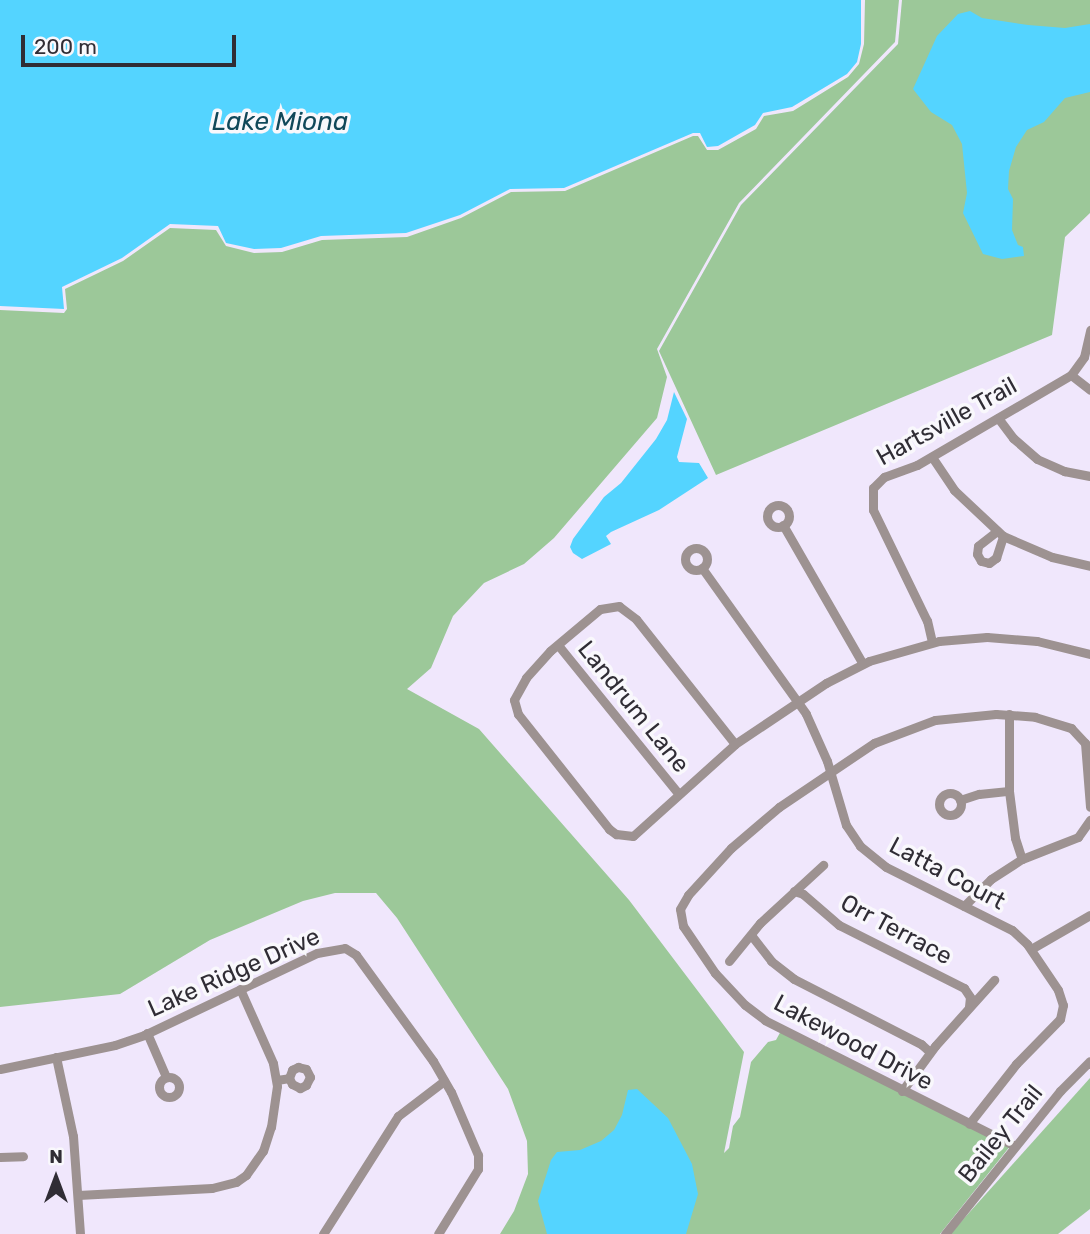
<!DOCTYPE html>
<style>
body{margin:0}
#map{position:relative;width:1090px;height:1234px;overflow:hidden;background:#f0e7fc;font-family:Rubik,sans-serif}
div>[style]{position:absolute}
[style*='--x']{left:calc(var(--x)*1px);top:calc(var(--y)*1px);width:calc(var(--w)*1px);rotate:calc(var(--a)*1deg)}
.green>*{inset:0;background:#9cc899}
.water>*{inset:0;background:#54d4ff}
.minor>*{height:9px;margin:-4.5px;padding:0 4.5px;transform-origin:4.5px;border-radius:4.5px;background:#9d9291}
.minor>.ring{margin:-4.5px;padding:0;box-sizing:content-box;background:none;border:9px solid #9d9291;border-radius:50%}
span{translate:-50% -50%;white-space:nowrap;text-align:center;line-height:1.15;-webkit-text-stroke:7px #f9f8fc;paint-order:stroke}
.street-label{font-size:24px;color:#302d35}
.water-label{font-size:26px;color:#11485a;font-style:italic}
.north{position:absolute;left:21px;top:1143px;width:70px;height:70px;-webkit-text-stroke:5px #f9f8fc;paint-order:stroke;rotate:0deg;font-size:19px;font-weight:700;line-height:28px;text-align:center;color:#302d35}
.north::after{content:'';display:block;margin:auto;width:24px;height:32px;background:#302d35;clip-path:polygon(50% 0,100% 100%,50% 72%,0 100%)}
.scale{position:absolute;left:21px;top:35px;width:215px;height:32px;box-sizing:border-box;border:4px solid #302d35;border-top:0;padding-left:9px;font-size:21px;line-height:24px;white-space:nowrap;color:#302d35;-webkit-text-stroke:5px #f9f8fc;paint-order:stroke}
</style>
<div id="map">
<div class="green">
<div style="clip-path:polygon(865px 0,899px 0,895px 42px,739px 203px,657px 349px,667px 377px,657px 418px,554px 538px,524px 564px,484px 583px,453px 616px,431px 668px,407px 689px,479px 729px,629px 900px,744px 1052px,724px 1153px,729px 1148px,733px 1126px,740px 1117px,751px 1062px,768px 1042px,776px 1040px,782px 1029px,1011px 1145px,940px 1234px,500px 1234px,514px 1211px,528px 1174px,527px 1141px,508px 1089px,397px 918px,376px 893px,335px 893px,303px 901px,210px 940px,120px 994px,0 1007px,0 310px,64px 313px,67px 309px,65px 289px,123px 261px,170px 228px,216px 230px,226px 246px,254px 253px,282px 252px,322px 240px,407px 237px,461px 218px,511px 192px,565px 191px,693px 136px,698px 136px,707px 150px,718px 150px,756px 129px,764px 116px,793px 111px,848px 77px,859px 64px,864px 44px)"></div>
<div style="clip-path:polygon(902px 0,1090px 0,1090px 213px,1065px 237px,1052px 335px,716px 475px,659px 351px,741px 205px,898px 44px)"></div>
<div style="clip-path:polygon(1090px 1078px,1090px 1209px,1058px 1234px,950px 1234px)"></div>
</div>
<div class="water">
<div style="clip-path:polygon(0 0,861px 0,861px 44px,857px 62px,847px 74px,792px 107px,763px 113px,755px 125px,718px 146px,707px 147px,700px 133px,693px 133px,564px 188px,510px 189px,460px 215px,406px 233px,321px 236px,281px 248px,254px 249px,226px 243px,218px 226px,170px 224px,122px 258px,62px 287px,64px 309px,0 306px)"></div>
<div style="clip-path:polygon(970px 11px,982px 18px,1028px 25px,1065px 28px,1090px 24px,1090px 92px,1065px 98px,1044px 122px,1027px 130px,1016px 147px,1009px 171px,1008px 189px,1013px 199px,1012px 230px,1018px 245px,1023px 247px,1024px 256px,1002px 259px,983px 254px,963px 213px,967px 193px,962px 144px,952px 125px,931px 112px,913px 89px,937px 36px,958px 14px)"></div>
<div style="clip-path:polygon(674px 392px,687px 419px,677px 457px,679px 462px,699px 463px,708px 478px,659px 510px,611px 532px,606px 536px,611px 544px,582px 559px,573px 553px,570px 547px,573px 539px,604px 497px,621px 483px,656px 439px,667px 420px)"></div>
<div style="clip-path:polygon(637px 1089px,668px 1118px,692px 1164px,698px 1194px,686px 1234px,547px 1234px,538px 1201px,551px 1160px,557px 1152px,580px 1150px,601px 1141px,614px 1130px,622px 1115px,628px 1090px)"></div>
</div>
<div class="minor">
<div style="--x:1071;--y:375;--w:24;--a:38"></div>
<div style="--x:998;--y:418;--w:25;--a:53"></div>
<div style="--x:1013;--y:438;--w:32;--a:41"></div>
<div style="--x:1037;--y:459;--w:30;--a:24"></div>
<div style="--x:1064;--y:471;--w:26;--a:11"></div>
<div style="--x:932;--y:457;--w:40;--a:56"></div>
<div style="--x:954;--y:490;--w:67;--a:43.2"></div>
<div style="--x:1003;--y:536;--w:53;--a:23.2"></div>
<div style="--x:1052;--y:557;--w:39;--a:13"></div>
<div class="ring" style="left:767px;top:505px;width:13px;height:13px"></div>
<div style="--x:783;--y:525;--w:160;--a:60.1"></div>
<div style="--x:997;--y:531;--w:24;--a:142"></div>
<div style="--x:978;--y:546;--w:8;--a:97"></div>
<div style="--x:977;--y:554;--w:8;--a:60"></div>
<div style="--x:981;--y:561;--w:8;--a:14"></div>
<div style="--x:989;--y:563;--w:9;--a:-36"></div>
<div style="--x:996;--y:558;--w:23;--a:-72"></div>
<div class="ring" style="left:685px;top:548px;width:13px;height:13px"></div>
<div style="--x:702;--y:568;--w:179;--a:54.5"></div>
<div style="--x:806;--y:714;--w:51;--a:65.9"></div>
<div style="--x:827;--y:761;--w:67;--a:73.5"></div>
<div style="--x:846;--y:825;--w:25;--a:56"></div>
<div style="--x:860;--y:846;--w:33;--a:39"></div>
<div style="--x:886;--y:867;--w:141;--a:26.6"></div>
<div style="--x:1012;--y:930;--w:21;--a:43"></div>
<div style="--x:1027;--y:944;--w:55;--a:56"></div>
<div style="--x:1058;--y:990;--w:16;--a:72"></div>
<div style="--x:1063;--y:1005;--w:14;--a:102"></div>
<div style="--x:1060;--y:1019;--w:63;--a:134.4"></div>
<div style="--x:1016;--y:1064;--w:76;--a:128.1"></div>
<div style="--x:932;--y:642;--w:22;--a:-103"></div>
<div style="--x:927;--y:621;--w:123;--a:-115.9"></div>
<div style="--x:873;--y:510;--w:22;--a:-90"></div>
<div style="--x:873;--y:488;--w:16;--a:-45"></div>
<div style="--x:884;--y:477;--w:35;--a:-20"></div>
<div style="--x:917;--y:465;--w:178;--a:-30.3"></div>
<div style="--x:1071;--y:375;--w:22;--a:-54"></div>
<div style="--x:1084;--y:357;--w:28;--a:-77"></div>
<div style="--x:558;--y:645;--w:191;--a:51"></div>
<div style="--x:1009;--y:714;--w:77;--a:90"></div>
<div style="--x:1009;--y:791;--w:47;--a:82.7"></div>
<div style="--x:1015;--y:838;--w:22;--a:72"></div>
<div style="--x:735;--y:744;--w:159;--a:-128.4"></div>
<div style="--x:636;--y:619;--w:21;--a:-143"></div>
<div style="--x:619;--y:606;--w:19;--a:171"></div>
<div style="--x:600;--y:609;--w:65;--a:140"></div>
<div style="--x:550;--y:651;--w:36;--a:132"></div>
<div style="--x:526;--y:678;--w:25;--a:119"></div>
<div style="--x:514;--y:700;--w:15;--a:74"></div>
<div style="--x:518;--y:714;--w:147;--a:51.6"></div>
<div style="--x:609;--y:829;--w:9;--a:36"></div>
<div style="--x:616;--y:834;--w:17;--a:7"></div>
<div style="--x:633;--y:836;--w:137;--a:-42"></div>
<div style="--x:735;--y:744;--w:110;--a:-33.8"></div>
<div style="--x:826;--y:683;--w:48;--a:-27.1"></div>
<div style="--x:869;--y:661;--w:73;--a:-15.9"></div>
<div style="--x:939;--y:641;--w:48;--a:-4.8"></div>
<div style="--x:987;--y:637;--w:50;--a:4.6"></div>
<div style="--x:1037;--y:641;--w:55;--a:13.8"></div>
<div class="ring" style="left:939px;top:793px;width:13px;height:13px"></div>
<div style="--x:960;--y:800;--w:20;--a:-18"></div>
<div style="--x:979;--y:794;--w:30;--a:-6"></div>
<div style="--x:794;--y:891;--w:9;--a:18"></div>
<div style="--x:803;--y:894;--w:48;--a:40.7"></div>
<div style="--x:839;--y:925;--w:140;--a:26.7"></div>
<div style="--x:964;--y:988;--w:11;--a:56"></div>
<div style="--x:970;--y:997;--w:10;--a:96"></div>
<div style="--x:964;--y:906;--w:38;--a:-45"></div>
<div style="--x:991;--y:879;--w:37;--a:-33"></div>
<div style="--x:1022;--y:859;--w:60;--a:-21.4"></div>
<div style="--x:1078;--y:837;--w:21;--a:-55"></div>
<div style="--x:751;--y:935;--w:33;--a:52"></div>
<div style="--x:771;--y:961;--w:29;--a:38"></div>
<div style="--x:794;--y:979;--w:143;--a:27.1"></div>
<div style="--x:921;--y:1044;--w:12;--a:42"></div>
<div style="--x:1031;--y:949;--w:68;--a:-30"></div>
<div style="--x:729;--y:961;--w:49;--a:-50.8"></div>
<div style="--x:760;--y:923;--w:86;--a:-42.6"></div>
<div style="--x:147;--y:1033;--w:48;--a:66.6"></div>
<div style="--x:56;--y:1057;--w:81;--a:77.9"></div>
<div style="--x:73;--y:1136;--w:98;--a:85.9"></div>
<div style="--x:0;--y:1069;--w:117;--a:-11.8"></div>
<div style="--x:115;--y:1045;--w:31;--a:-19"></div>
<div style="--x:144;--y:1035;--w:191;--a:-25.4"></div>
<div style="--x:317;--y:953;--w:28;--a:-10"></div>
<div style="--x:345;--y:948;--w:13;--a:32"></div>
<div style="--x:356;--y:955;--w:131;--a:54"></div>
<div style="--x:433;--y:1061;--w:36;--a:60"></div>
<div style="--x:451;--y:1092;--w:69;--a:66.8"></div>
<div style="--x:478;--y:1155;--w:14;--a:90"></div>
<div style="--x:478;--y:1169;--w:76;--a:121.6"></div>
<div class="ring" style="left:159px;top:1077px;width:11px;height:11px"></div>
<div style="--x:277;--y:1080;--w:12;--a:-9"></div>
<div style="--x:289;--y:1078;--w:9;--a:-69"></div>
<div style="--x:292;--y:1070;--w:7;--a:-27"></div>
<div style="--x:298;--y:1067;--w:8;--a:14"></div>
<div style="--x:306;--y:1069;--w:9;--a:63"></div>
<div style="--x:310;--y:1077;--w:9;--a:117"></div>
<div style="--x:306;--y:1085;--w:7;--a:153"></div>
<div style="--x:300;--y:1088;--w:9;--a:-153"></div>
<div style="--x:292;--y:1084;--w:7;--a:-117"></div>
<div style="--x:902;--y:1091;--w:56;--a:-53.7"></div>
<div style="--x:935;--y:1046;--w:89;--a:-48.2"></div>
<div style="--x:1015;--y:1146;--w:280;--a:-153.3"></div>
<div style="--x:765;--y:1020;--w:25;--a:-143"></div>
<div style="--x:745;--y:1005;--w:44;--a:-133.2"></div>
<div style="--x:715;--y:973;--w:57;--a:-124.2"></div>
<div style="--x:683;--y:926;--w:17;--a:-100"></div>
<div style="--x:680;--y:909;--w:16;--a:-60"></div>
<div style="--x:688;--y:895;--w:64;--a:-47.5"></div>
<div style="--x:731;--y:848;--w:63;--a:-40.5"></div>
<div style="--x:779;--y:807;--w:115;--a:-34"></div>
<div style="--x:874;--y:743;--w:65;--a:-20.7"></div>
<div style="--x:935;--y:720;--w:61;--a:-5.6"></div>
<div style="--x:996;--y:714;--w:39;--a:4"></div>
<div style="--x:1035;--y:717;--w:38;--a:17"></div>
<div style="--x:1071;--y:728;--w:21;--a:47"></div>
<div style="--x:1085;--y:743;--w:64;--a:85.5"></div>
<div style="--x:0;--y:1157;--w:23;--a:-2"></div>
<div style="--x:78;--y:1195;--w:134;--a:-3"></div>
<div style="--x:212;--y:1188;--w:25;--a:-14"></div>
<div style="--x:236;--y:1182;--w:12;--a:-35"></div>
<div style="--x:246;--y:1175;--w:29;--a:-55"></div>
<div style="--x:263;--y:1151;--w:25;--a:-72"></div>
<div style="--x:271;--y:1127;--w:41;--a:-81.7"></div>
<div style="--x:277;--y:1086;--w:23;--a:-100"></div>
<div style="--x:273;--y:1063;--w:81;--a:-114"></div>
<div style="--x:323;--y:1234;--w:140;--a:-57.6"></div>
<div style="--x:398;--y:1116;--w:58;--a:-37.3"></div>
<div style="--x:945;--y:1234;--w:184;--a:-51.2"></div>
<div style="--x:1060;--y:1091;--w:42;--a:-45"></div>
</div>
<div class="street-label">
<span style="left:947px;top:422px;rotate:-29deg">Hartsville Trail</span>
<span style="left:633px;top:707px;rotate:51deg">Landrum Lane</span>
<span style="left:947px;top:874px;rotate:28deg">Latta Court</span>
<span style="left:896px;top:930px;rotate:28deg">Orr Terrace</span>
<span style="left:234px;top:973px;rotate:-24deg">Lake Ridge Drive</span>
<span style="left:853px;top:1043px;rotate:28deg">Lakewood Drive</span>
<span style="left:1001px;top:1134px;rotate:-51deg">Bailey Trail</span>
</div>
<div class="water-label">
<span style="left:280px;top:122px">Lake Miona</span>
</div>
<div class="north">N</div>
<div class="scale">200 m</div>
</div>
